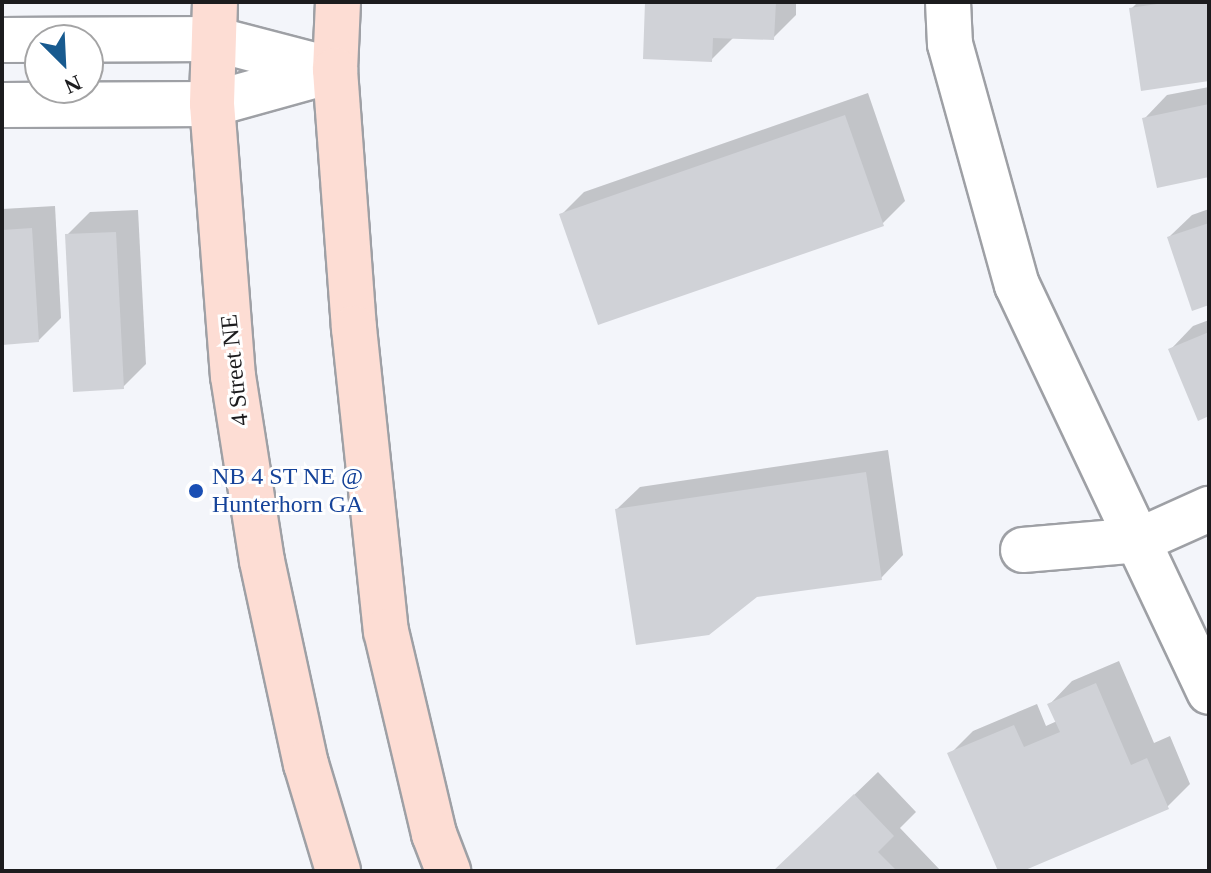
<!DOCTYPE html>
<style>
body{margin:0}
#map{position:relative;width:1211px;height:873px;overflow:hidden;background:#f3f5fa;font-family:"Times New Roman",serif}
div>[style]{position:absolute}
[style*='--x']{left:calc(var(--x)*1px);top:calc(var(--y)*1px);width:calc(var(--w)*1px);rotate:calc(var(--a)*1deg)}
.shadow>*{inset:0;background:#0003}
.building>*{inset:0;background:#d0d2d7}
.roads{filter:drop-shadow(2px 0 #9ea0a5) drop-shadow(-2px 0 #9ea0a5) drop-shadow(0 2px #9ea0a5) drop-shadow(0 -2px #9ea0a5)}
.minor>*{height:44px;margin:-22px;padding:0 22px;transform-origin:22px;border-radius:22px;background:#fff}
.major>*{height:44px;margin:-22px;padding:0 22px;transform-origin:22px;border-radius:22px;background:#fdddd4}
.dots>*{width:22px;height:22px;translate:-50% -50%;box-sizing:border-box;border:4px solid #fff;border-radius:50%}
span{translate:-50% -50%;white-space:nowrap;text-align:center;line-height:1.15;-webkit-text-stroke:6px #fff;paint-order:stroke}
.street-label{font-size:24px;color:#1c1c1e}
.transit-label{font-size:24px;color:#164399}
.left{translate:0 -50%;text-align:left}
.frame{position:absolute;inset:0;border:4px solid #1c1c1e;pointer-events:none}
.north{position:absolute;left:24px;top:24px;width:80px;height:80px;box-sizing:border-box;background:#fff;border:2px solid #a4a4a5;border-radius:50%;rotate:156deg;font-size:22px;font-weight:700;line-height:32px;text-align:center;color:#1c1c1e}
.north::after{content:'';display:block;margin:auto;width:28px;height:36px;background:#185a8f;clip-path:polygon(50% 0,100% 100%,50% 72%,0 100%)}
</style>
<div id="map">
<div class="shadow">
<div style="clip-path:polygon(647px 2px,796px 2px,796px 15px,773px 38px,735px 36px,711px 60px)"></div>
<div style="clip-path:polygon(1138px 2px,1209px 2px,1209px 79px,1131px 9px)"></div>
<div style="clip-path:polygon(1209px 87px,1209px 175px,1145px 118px,1167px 95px)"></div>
<div style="clip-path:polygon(868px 93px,905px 201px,882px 224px,561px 215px,584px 192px)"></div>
<div style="clip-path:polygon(55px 206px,61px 318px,38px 341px,2px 343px,2px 209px)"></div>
<div style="clip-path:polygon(1209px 209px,1209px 303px,1169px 237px,1192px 215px)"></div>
<div style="clip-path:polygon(138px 210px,146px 364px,123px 387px,67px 235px,90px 212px)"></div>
<div style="clip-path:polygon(1209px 320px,1209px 414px,1171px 349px,1193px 326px)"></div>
<div style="clip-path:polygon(888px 450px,903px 555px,881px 578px,617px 509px,640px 487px)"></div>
<div style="clip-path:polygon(1119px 661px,1154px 743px,1170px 736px,1190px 784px,1167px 807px,1018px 871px,1000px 871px,950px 754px,973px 731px,1037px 704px,1046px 726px,1057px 721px,1050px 704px,1072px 681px)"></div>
<div style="clip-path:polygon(878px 772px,916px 812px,900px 828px,941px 871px,775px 871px)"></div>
</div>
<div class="building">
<div style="clip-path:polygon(645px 2px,776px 2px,774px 40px,713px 38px,712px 62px,643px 59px)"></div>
<div style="clip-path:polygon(1171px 2px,1209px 2px,1209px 81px,1141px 91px,1129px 8px)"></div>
<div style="clip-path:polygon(1209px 104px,1209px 177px,1157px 188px,1142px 118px)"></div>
<div style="clip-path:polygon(845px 115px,884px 226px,598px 325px,559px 214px)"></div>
<div style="clip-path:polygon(1209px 223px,1209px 305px,1192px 311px,1167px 237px)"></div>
<div style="clip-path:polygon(32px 228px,39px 342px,2px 345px,2px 230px)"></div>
<div style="clip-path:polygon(116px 232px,124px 389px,73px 392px,65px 234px)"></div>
<div style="clip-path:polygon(1209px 332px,1209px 416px,1198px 421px,1168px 349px)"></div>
<div style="clip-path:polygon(866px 472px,882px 580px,757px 597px,709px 635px,636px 645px,615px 509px)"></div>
<div style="clip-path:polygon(1096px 683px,1131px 765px,1147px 758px,1169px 809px,1023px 871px,998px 871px,947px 753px,1014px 725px,1024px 747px,1060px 732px,1047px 704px)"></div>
<div style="clip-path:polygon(854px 794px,894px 836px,878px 852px,897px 871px,773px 871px)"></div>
</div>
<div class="roads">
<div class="minor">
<div style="--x:948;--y:2;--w:42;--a:87.3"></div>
<div style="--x:950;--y:44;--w:250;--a:74.5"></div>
<div style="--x:1017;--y:285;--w:450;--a:64.7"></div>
<div style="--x:2;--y:40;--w:212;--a:-0.3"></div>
<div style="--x:214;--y:39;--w:123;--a:14.6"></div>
<div style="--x:2;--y:105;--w:210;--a:-0.3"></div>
<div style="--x:212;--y:104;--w:128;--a:-15.5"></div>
<div style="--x:1023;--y:550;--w:117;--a:-4.9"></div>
<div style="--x:1140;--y:540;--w:76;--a:-24.2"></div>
</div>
<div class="major">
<div style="--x:215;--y:2;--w:102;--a:91.7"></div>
<div style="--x:212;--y:104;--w:273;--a:85.6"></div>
<div style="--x:233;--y:376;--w:187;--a:81.1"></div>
<div style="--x:262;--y:561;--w:208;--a:77.8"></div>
<div style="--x:306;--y:764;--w:112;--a:73.3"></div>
<div style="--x:338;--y:2;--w:68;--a:92.5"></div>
<div style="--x:335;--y:70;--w:259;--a:85.8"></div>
<div style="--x:354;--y:328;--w:305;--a:84"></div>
<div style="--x:386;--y:631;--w:209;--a:76.7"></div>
<div style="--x:434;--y:834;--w:40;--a:69"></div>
</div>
</div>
<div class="dots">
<div style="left:196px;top:491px;background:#1a4fb4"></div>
</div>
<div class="street-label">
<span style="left:235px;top:370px;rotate:-96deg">4 Street NE</span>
</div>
<div class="transit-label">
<span class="left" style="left:212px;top:491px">NB 4 ST NE @<br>Hunterhorn GA</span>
</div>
<div class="frame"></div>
<div class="north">N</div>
</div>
